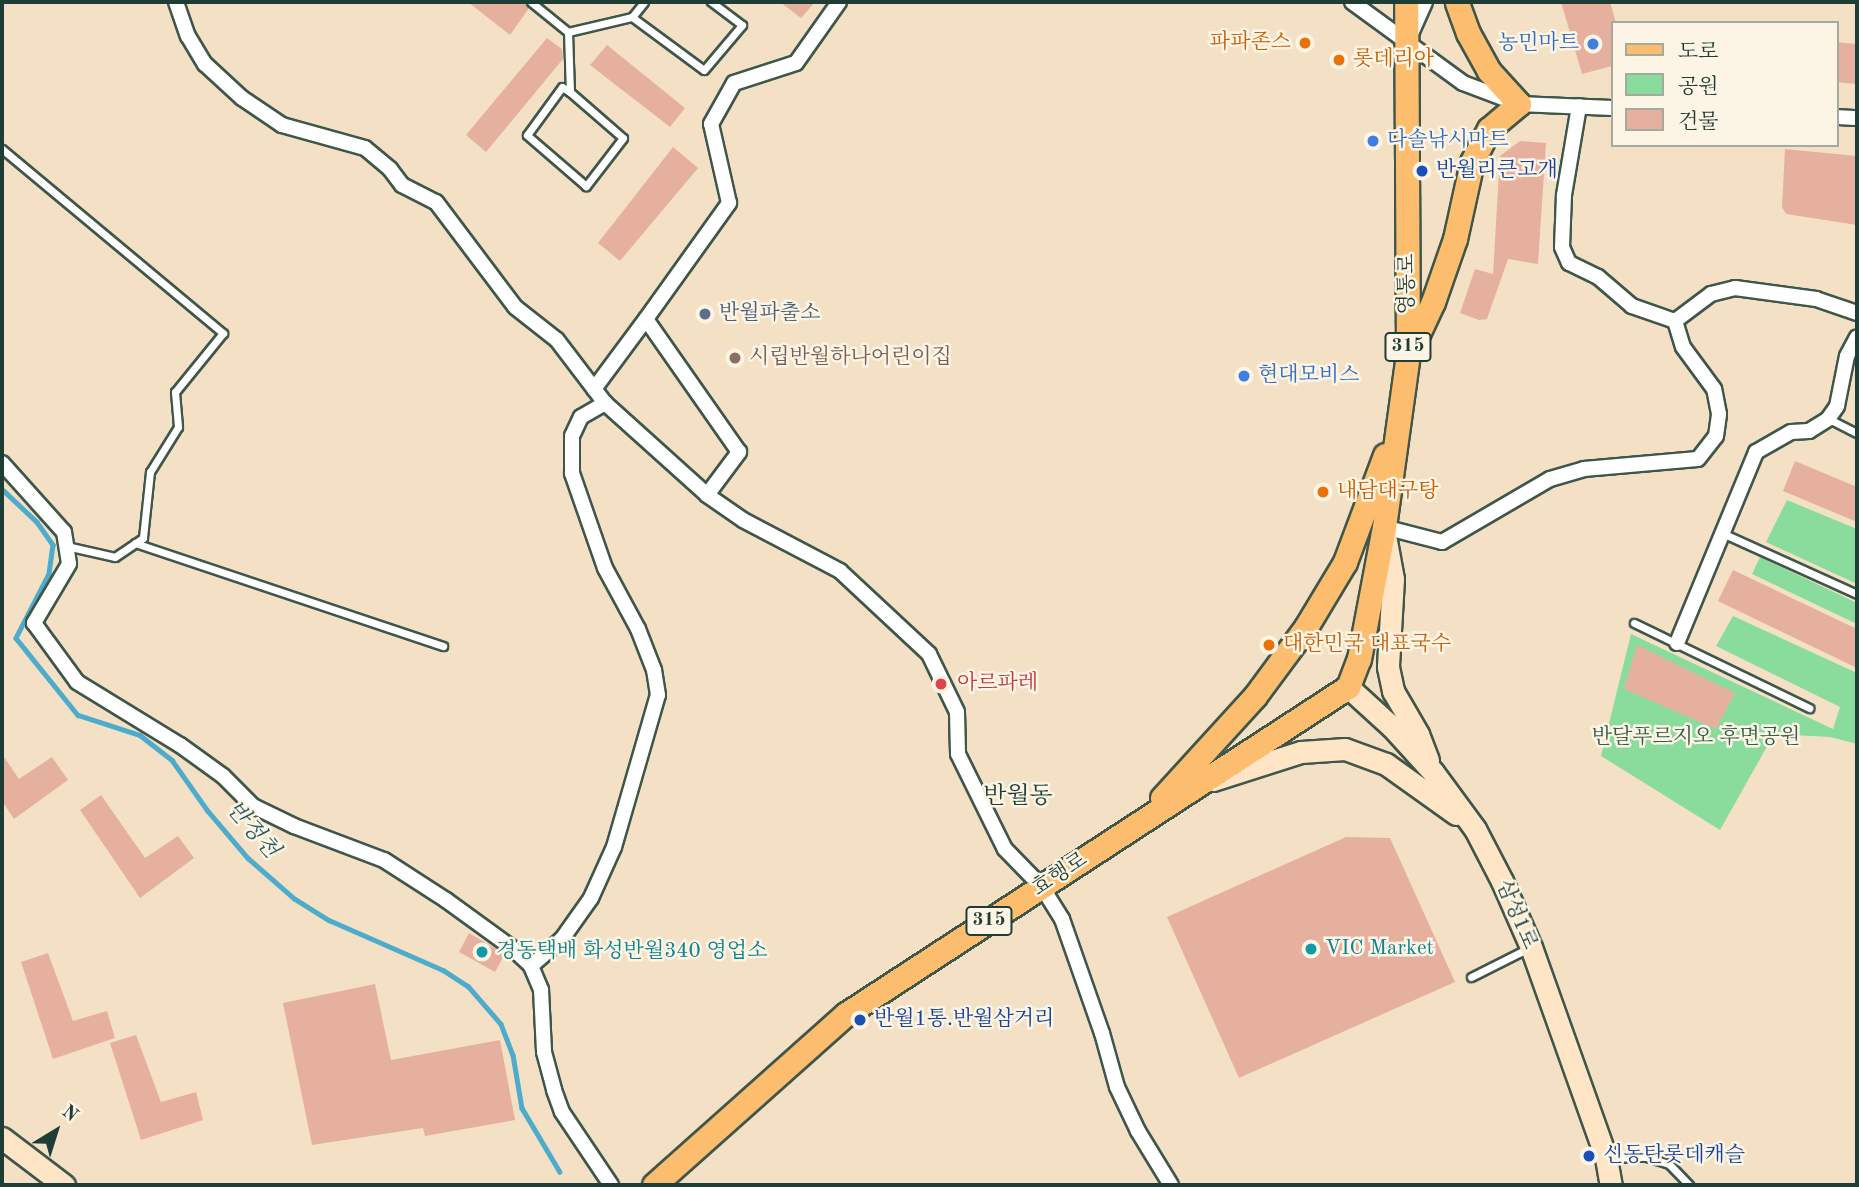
<!DOCTYPE html>
<meta charset="utf-8">
<style>
body{margin:0}
#map{position:relative;width:1859px;height:1187px;overflow:hidden;background:#f4e1c5;font-family:"Old Standard TT","Noto Serif KR",serif}
div>[style]{position:absolute}
[style*='--x']{left:calc(var(--x)*1px);top:calc(var(--y)*1px);width:calc(var(--w)*1px);rotate:calc(var(--a)*1deg)}
.green>*{inset:0;background:#8adc9d}
.stream>*{height:4.5px;margin:-2.25px;padding:0 2.25px;transform-origin:2.25px;border-radius:2.25px;background:#4dabcc}
.building>*{inset:0;background:#e5b19e}
.roads{filter:drop-shadow(2px 0 #3f564a) drop-shadow(-2px 0 #3f564a) drop-shadow(0 2px #3f564a) drop-shadow(0 -2px #3f564a)}
.lane>*{height:7px;margin:-3.5px;padding:0 3.5px;transform-origin:3.5px;border-radius:3.5px;background:#fff}
.street>*{height:14px;margin:-7px;padding:0 7px;transform-origin:7px;border-radius:7px;background:#fff}
.secondary>*{height:21px;margin:-10.5px;padding:0 10.5px;transform-origin:10.5px;border-radius:10.5px;background:#fee5c5}
.primary>*{height:23px;margin:-11.5px;padding:0 11.5px;transform-origin:11.5px;border-radius:11.5px;background:#fcbd6e}
.dots>*{width:19px;height:19px;translate:-50% -50%;box-sizing:border-box;border:4px solid #fcf5e5;border-radius:50%}
span{translate:-50% -50%;white-space:nowrap;text-align:center;line-height:1.15;-webkit-text-stroke:5px #fcf5e5;paint-order:stroke}
.shield-label span{padding:2px 5px;background:#fcf5e5;border:2px solid;border-radius:5px;-webkit-text-stroke-width:0}
.shield-label{font-size:19px;color:#1f3d34;font-weight:700}
.food-label{font-size:21px;color:#c56008}
.right{translate:-100% -50%;text-align:right}
.left{translate:0 -50%;text-align:left}
.shop-label{font-size:21px;color:#366cbe}
.transit-label{font-size:21px;color:#164399}
.street-label{font-size:21px;color:#1f3d34}
.service-label{font-size:21px;color:#4e5e75}
.education-label{font-size:21px;color:#785e54}
.health-label{font-size:21px;color:#be3a42}
.park-label{font-size:21px;color:#345d49}
.culture-label{font-size:21px;color:#0d838f}
.water-label{font-size:23px;color:#2d5e62;font-style:italic}
.quarter-label{font-size:24px;color:#1f3d34}
.frame{position:absolute;inset:0;border:4px solid #1f3d34;pointer-events:none}
.legend{position:absolute;left:1611px;top:21px;width:228px;height:126px;box-sizing:border-box;background:#fcf5e5;border:2px solid #a4ab9e;margin:0;padding:9px 12px;list-style:none;font-size:21px;color:#1f3d34}
.legend li{display:flex;align-items:center;gap:14px;height:35px}
.legend b{width:35px;border:2px solid #a4ab9e}
.north{position:absolute;left:21px;top:1096px;width:70px;height:70px;-webkit-text-stroke:5px #fcf5e5;paint-order:stroke;rotate:38deg;font-size:19px;font-weight:700;line-height:28px;text-align:center;color:#1f3d34}
.north::after{content:'';display:block;margin:auto;width:24px;height:32px;background:#1f3d34;clip-path:polygon(50% 0,100% 100%,50% 72%,0 100%)}
</style>
<div id="map">
<div class="green">
<div style="clip-path:polygon(1787px 500px,1857px 529px,1857px 584px,1766px 542px)"></div>
<div style="clip-path:polygon(1760px 557px,1857px 603px,1857px 624px,1752px 574px)"></div>
<div style="clip-path:polygon(1733px 616px,1857px 673px,1857px 744px,1830px 737px,1774px 734px,1720px 830px,1601px 756px,1631px 634px,1833px 729px,1840px 707px,1716px 646px)"></div>
</div>
<div class="stream">
<div style="--x:2;--y:489;--w:48;--a:43.3"></div>
<div style="--x:37;--y:522;--w:28;--a:55"></div>
<div style="--x:53;--y:545;--w:29;--a:98"></div>
<div style="--x:49;--y:574;--w:72;--a:117.3"></div>
<div style="--x:16;--y:638;--w:99;--a:51.2"></div>
<div style="--x:78;--y:715;--w:65;--a:17.9"></div>
<div style="--x:140;--y:735;--w:41;--a:38"></div>
<div style="--x:172;--y:760;--w:62;--a:54.8"></div>
<div style="--x:208;--y:811;--w:62;--a:49.6"></div>
<div style="--x:248;--y:858;--w:62;--a:41.1"></div>
<div style="--x:295;--y:899;--w:40;--a:32"></div>
<div style="--x:329;--y:920;--w:124;--a:23.7"></div>
<div style="--x:443;--y:970;--w:30;--a:33"></div>
<div style="--x:468;--y:986;--w:50;--a:49"></div>
<div style="--x:501;--y:1024;--w:33;--a:69"></div>
<div style="--x:513;--y:1055;--w:54;--a:80.4"></div>
<div style="--x:522;--y:1108;--w:74;--a:59.3"></div>
</div>
<div class="building">
<div style="clip-path:polygon(468px 2px,523px 2px,529px 8px,510px 35px)"></div>
<div style="clip-path:polygon(780px 2px,815px 2px,801px 18px)"></div>
<div style="clip-path:polygon(1561px 2px,1610px 2px,1616px 23px,1612px 23px,1612px 66px,1582px 74px)"></div>
<div style="clip-path:polygon(547px 38px,562px 49px,563px 59px,486px 152px,466px 135px)"></div>
<div style="clip-path:polygon(1836px 42px,1857px 44px,1857px 84px,1836px 82px)"></div>
<div style="clip-path:polygon(607px 45px,685px 108px,670px 127px,590px 65px)"></div>
<div style="clip-path:polygon(1520px 141px,1546px 143px,1538px 264px,1508px 259px,1487px 319px,1479px 320px,1460px 313px,1475px 269px,1493px 274px,1500px 156px)"></div>
<div style="clip-path:polygon(673px 147px,698px 168px,620px 261px,598px 243px)"></div>
<div style="clip-path:polygon(1785px 149px,1857px 156px,1857px 225px,1786px 214px,1782px 207px)"></div>
<div style="clip-path:polygon(1795px 461px,1857px 487px,1857px 522px,1783px 491px)"></div>
<div style="clip-path:polygon(1733px 570px,1857px 629px,1857px 668px,1718px 601px)"></div>
<div style="clip-path:polygon(1637px 645px,1735px 693px,1716px 729px,1624px 689px)"></div>
<div style="clip-path:polygon(2px 754px,19px 779px,52px 757px,68px 780px,14px 819px,2px 801px)"></div>
<div style="clip-path:polygon(101px 795px,145px 858px,178px 836px,194px 858px,140px 898px,80px 810px)"></div>
<div style="clip-path:polygon(1346px 837px,1390px 838px,1455px 982px,1239px 1078px,1167px 917px)"></div>
<div style="clip-path:polygon(469px 933px,505px 954px,495px 972px,459px 952px)"></div>
<div style="clip-path:polygon(48px 953px,73px 1021px,107px 1011px,115px 1038px,53px 1059px,21px 962px)"></div>
<div style="clip-path:polygon(375px 984px,391px 1060px,500px 1040px,515px 1120px,425px 1136px,423px 1128px,312px 1145px,283px 1003px)"></div>
<div style="clip-path:polygon(136px 1035px,161px 1102px,196px 1092px,203px 1120px,141px 1140px,110px 1043px)"></div>
</div>
<div class="roads">
<div class="lane">
<div style="--x:531;--y:2;--w:48;--a:39"></div>
<div style="--x:568;--y:32;--w:60;--a:88.1"></div>
<div style="--x:570;--y:92;--w:70;--a:41"></div>
<div style="--x:623;--y:138;--w:61;--a:127.6"></div>
<div style="--x:586;--y:186;--w:78;--a:-139.2"></div>
<div style="--x:527;--y:135;--w:59;--a:-53.9"></div>
<div style="--x:562;--y:87;--w:9;--a:32"></div>
<div style="--x:632;--y:17;--w:89;--a:36.4"></div>
<div style="--x:704;--y:70;--w:59;--a:-49.8"></div>
<div style="--x:742;--y:25;--w:39;--a:-143"></div>
<div style="--x:568;--y:32;--w:66;--a:-13.2"></div>
<div style="--x:632;--y:17;--w:19;--a:-51"></div>
<div style="--x:2;--y:149;--w:288;--a:39.8"></div>
<div style="--x:223;--y:333;--w:76;--a:129.1"></div>
<div style="--x:175;--y:392;--w:35;--a:85"></div>
<div style="--x:178;--y:427;--w:53;--a:121.9"></div>
<div style="--x:150;--y:472;--w:66;--a:96.1"></div>
<div style="--x:143;--y:538;--w:34;--a:146"></div>
<div style="--x:115;--y:557;--w:50;--a:-167.3"></div>
<div style="--x:1829;--y:419;--w:31;--a:27"></div>
<div style="--x:1722;--y:533;--w:148;--a:24.3"></div>
<div style="--x:135;--y:543;--w:325;--a:18.5"></div>
<div style="--x:1634;--y:623;--w:195;--a:25.9"></div>
<div style="--x:1471;--y:977;--w:63;--a:-26.6"></div>
<div style="--x:1610;--y:1158;--w:36;--a:-2"></div>
<div style="--x:1646;--y:1157;--w:24;--a:17"></div>
<div style="--x:1669;--y:1164;--w:29;--a:46"></div>
</div>
<div class="street">
<div style="--x:176;--y:2;--w:36;--a:71"></div>
<div style="--x:188;--y:36;--w:33;--a:59"></div>
<div style="--x:205;--y:64;--w:50;--a:42.6"></div>
<div style="--x:242;--y:98;--w:48;--a:34"></div>
<div style="--x:282;--y:125;--w:86;--a:15.5"></div>
<div style="--x:365;--y:148;--w:33;--a:40"></div>
<div style="--x:390;--y:169;--w:20;--a:53"></div>
<div style="--x:402;--y:185;--w:38;--a:27"></div>
<div style="--x:436;--y:202;--w:131;--a:53"></div>
<div style="--x:515;--y:307;--w:53;--a:38.2"></div>
<div style="--x:557;--y:340;--w:79;--a:52.7"></div>
<div style="--x:605;--y:403;--w:137;--a:42"></div>
<div style="--x:707;--y:495;--w:44;--a:34.8"></div>
<div style="--x:743;--y:520;--w:110;--a:27.7"></div>
<div style="--x:840;--y:571;--w:122;--a:43"></div>
<div style="--x:929;--y:654;--w:64;--a:64.2"></div>
<div style="--x:957;--y:712;--w:42;--a:88.6"></div>
<div style="--x:958;--y:754;--w:106;--a:63.7"></div>
<div style="--x:1005;--y:849;--w:53;--a:45.8"></div>
<div style="--x:1042;--y:887;--w:38;--a:58"></div>
<div style="--x:1062;--y:919;--w:121;--a:70.7"></div>
<div style="--x:1102;--y:1033;--w:56;--a:74.5"></div>
<div style="--x:1117;--y:1087;--w:49;--a:64.5"></div>
<div style="--x:1138;--y:1131;--w:63;--a:58.6"></div>
<div style="--x:1352;--y:2;--w:137;--a:36.1"></div>
<div style="--x:1463;--y:83;--w:60;--a:20.6"></div>
<div style="--x:1519;--y:104;--w:93;--a:2.5"></div>
<div style="--x:1410;--y:36;--w:37;--a:-66"></div>
<div style="--x:1836;--y:117;--w:21;--a:3"></div>
<div style="--x:1675;--y:321;--w:45;--a:-36.9"></div>
<div style="--x:1711;--y:294;--w:25;--a:-14"></div>
<div style="--x:1735;--y:288;--w:82;--a:7.7"></div>
<div style="--x:1816;--y:299;--w:43;--a:18.9"></div>
<div style="--x:594;--y:389;--w:87;--a:-53.4"></div>
<div style="--x:2;--y:463;--w:93;--a:48.1"></div>
<div style="--x:64;--y:532;--w:32;--a:81"></div>
<div style="--x:69;--y:564;--w:69;--a:120.7"></div>
<div style="--x:34;--y:623;--w:73;--a:53.9"></div>
<div style="--x:77;--y:682;--w:121;--a:31.5"></div>
<div style="--x:180;--y:745;--w:53;--a:35.8"></div>
<div style="--x:223;--y:776;--w:42;--a:45"></div>
<div style="--x:253;--y:806;--w:46;--a:26"></div>
<div style="--x:294;--y:826;--w:96;--a:20.7"></div>
<div style="--x:384;--y:860;--w:74;--a:32.8"></div>
<div style="--x:446;--y:900;--w:82;--a:36"></div>
<div style="--x:512;--y:948;--w:26;--a:43"></div>
<div style="--x:531;--y:966;--w:26;--a:67"></div>
<div style="--x:541;--y:990;--w:62;--a:87.2"></div>
<div style="--x:544;--y:1052;--w:39;--a:75"></div>
<div style="--x:554;--y:1090;--w:23;--a:70"></div>
<div style="--x:562;--y:1112;--w:88;--a:56.1"></div>
<div style="--x:707;--y:495;--w:54;--a:-53.3"></div>
<div style="--x:739;--y:452;--w:162;--a:-125"></div>
<div style="--x:646;--y:319;--w:143;--a:-54.4"></div>
<div style="--x:729;--y:203;--w:81;--a:-102.8"></div>
<div style="--x:711;--y:124;--w:47;--a:-60.7"></div>
<div style="--x:734;--y:83;--w:65;--a:-17.9"></div>
<div style="--x:796;--y:63;--w:75;--a:-54.8"></div>
<div style="--x:1384;--y:527;--w:60;--a:14.5"></div>
<div style="--x:1442;--y:542;--w:125;--a:-30.3"></div>
<div style="--x:1550;--y:479;--w:35;--a:-16"></div>
<div style="--x:1584;--y:469;--w:114;--a:-5"></div>
<div style="--x:1698;--y:459;--w:29;--a:-52"></div>
<div style="--x:1716;--y:436;--w:22;--a:-82"></div>
<div style="--x:1719;--y:414;--w:25;--a:-101"></div>
<div style="--x:1714;--y:389;--w:52;--a:-126.4"></div>
<div style="--x:1683;--y:347;--w:27;--a:-107"></div>
<div style="--x:1675;--y:321;--w:46;--a:-160.8"></div>
<div style="--x:1632;--y:306;--w:45;--a:-139.5"></div>
<div style="--x:1598;--y:277;--w:32;--a:-154"></div>
<div style="--x:1569;--y:263;--w:17;--a:-114"></div>
<div style="--x:1562;--y:247;--w:52;--a:-87.8"></div>
<div style="--x:1564;--y:195;--w:90;--a:-80.4"></div>
<div style="--x:1677;--y:643;--w:207;--a:-67.5"></div>
<div style="--x:1756;--y:452;--w:40;--a:-29.7"></div>
<div style="--x:1791;--y:432;--w:18;--a:-3"></div>
<div style="--x:1809;--y:431;--w:22;--a:-32"></div>
<div style="--x:1828;--y:419;--w:16;--a:-55"></div>
<div style="--x:1837;--y:406;--w:51;--a:-78.7"></div>
<div style="--x:1847;--y:356;--w:21;--a:-62"></div>
<div style="--x:531;--y:966;--w:41;--a:-41.1"></div>
<div style="--x:562;--y:939;--w:50;--a:-54.7"></div>
<div style="--x:591;--y:898;--w:56;--a:-65.7"></div>
<div style="--x:614;--y:847;--w:158;--a:-73.9"></div>
<div style="--x:658;--y:695;--w:25;--a:-99"></div>
<div style="--x:654;--y:670;--w:44;--a:-111.3"></div>
<div style="--x:638;--y:629;--w:69;--a:-118.4"></div>
<div style="--x:605;--y:568;--w:101;--a:-109.2"></div>
<div style="--x:572;--y:473;--w:37;--a:-90"></div>
<div style="--x:572;--y:436;--w:21;--a:-65"></div>
<div style="--x:581;--y:417;--w:28;--a:-30"></div>
</div>
<div class="secondary">
<div style="--x:1384;--y:530;--w:50;--a:79.6"></div>
<div style="--x:1393;--y:579;--w:88;--a:93.3"></div>
<div style="--x:1388;--y:667;--w:25;--a:78"></div>
<div style="--x:1393;--y:691;--w:50;--a:59.8"></div>
<div style="--x:1418;--y:734;--w:28;--a:69"></div>
<div style="--x:1348;--y:687;--w:59;--a:42.3"></div>
<div style="--x:1392;--y:727;--w:61;--a:47.7"></div>
<div style="--x:1433;--y:772;--w:71;--a:53.6"></div>
<div style="--x:1475;--y:829;--w:59;--a:62.6"></div>
<div style="--x:1502;--y:881;--w:72;--a:66.3"></div>
<div style="--x:1531;--y:947;--w:224;--a:70.4"></div>
<div style="--x:1606;--y:1158;--w:27;--a:80"></div>
<div style="--x:1213;--y:780;--w:92;--a:-17.7"></div>
<div style="--x:1301;--y:752;--w:44;--a:-3.9"></div>
<div style="--x:1345;--y:749;--w:44;--a:20.1"></div>
<div style="--x:1386;--y:764;--w:86;--a:35.5"></div>
<div style="--x:2;--y:1138;--w:78;--a:37.2"></div>
</div>
<div class="primary">
<div style="--x:1412;--y:347;--w:50;--a:-65"></div>
<div style="--x:1433;--y:302;--w:67;--a:-70.8"></div>
<div style="--x:1455;--y:239;--w:79;--a:-77.6"></div>
<div style="--x:1472;--y:162;--w:37;--a:-63"></div>
<div style="--x:1489;--y:129;--w:39;--a:-40"></div>
<div style="--x:1519;--y:104;--w:45;--a:-132.3"></div>
<div style="--x:1489;--y:71;--w:43;--a:-118.9"></div>
<div style="--x:1468;--y:33;--w:33;--a:-110"></div>
<div style="--x:1162;--y:798;--w:138;--a:-47.6"></div>
<div style="--x:1255;--y:696;--w:86;--a:-53.5"></div>
<div style="--x:1306;--y:627;--w:76;--a:-59"></div>
<div style="--x:1345;--y:562;--w:114;--a:-69.5"></div>
<div style="--x:654;--y:1185;--w:257;--a:-41.7"></div>
<div style="--x:846;--y:1014;--w:599;--a:-33.08"></div>
<div style="--x:1348;--y:687;--w:30;--a:-69"></div>
<div style="--x:1359;--y:659;--w:134;--a:-79.3"></div>
<div style="--x:1384;--y:527;--w:175;--a:-82.1"></div>
<div style="--x:1408;--y:354;--w:352;--a:-90.3"></div>
</div>
</div>
<div class="dots">
<div style="left:1305px;top:43px;background:#e8710a"></div>
<div style="left:1593px;top:44px;background:#3f7fe0"></div>
<div style="left:1339px;top:60px;background:#e8710a"></div>
<div style="left:1373px;top:141px;background:#3f7fe0"></div>
<div style="left:1422px;top:171px;background:#1a4fb4"></div>
<div style="left:705px;top:314px;background:#5c6f8a"></div>
<div style="left:735px;top:358px;background:#8d6e63"></div>
<div style="left:1244px;top:376px;background:#3f7fe0"></div>
<div style="left:1323px;top:492px;background:#e8710a"></div>
<div style="left:1269px;top:645px;background:#e8710a"></div>
<div style="left:941px;top:684px;background:#e0444e"></div>
<div style="left:1311px;top:949px;background:#0f9aa8"></div>
<div style="left:482px;top:952px;background:#0f9aa8"></div>
<div style="left:860px;top:1020px;background:#1a4fb4"></div>
<div style="left:1589px;top:1156px;background:#1a4fb4"></div>
</div>
<div class="shield-label">
<span style="left:1408px;top:347px">315</span>
<span style="left:989px;top:921px">315</span>
</div>
<div class="food-label">
<span class="right" style="left:1291px;top:43px">파파존스</span>
<span class="left" style="left:1353px;top:60px">롯데리아</span>
<span class="left" style="left:1337px;top:492px">내담대구탕</span>
<span class="left" style="left:1283px;top:645px">대한민국 대표국수</span>
</div>
<div class="shop-label">
<span class="right" style="left:1579px;top:44px">농민마트</span>
<span class="left" style="left:1387px;top:141px">다솔낚시마트</span>
<span class="left" style="left:1258px;top:376px">현대모비스</span>
</div>
<div class="transit-label">
<span class="left" style="left:1436px;top:171px">반월리큰고개</span>
<span class="left" style="left:874px;top:1020px">반월1통.반월삼거리</span>
<span class="left" style="left:1603px;top:1156px">신동탄롯데캐슬</span>
</div>
<div class="street-label">
<span style="left:1408px;top:284px;rotate:-90deg">영통로</span>
<span style="left:1060px;top:875px;rotate:-33deg">효행로</span>
<span style="left:1516px;top:915px;rotate:67deg">삼성1로</span>
</div>
<div class="service-label">
<span class="left" style="left:719px;top:314px">반월파출소</span>
</div>
<div class="education-label">
<span class="left" style="left:749px;top:358px">시립반월하나어린이집</span>
</div>
<div class="health-label">
<span class="left" style="left:957px;top:684px">아르파레</span>
</div>
<div class="park-label">
<span style="left:1696px;top:738px">반달푸르지오 후면공원</span>
</div>
<div class="culture-label">
<span class="left" style="left:1325px;top:949px">VIC Market</span>
<span class="left" style="left:496px;top:952px">경동택배 화성반월340 영업소</span>
</div>
<div class="water-label">
<span style="left:252px;top:830px;rotate:49deg">반정천</span>
</div>
<div class="quarter-label">
<span style="left:1018px;top:798px">반월동</span>
</div>
<div class="frame"></div>
<ul class="legend">
<li><b style="height:9px;background:#fcbd6e"></b>도로</li>
<li><b style="height:19px;background:#8adc9d"></b>공원</li>
<li><b style="height:19px;background:#e5b19e"></b>건물</li>
</ul>
<div class="north">N</div>
</div>
